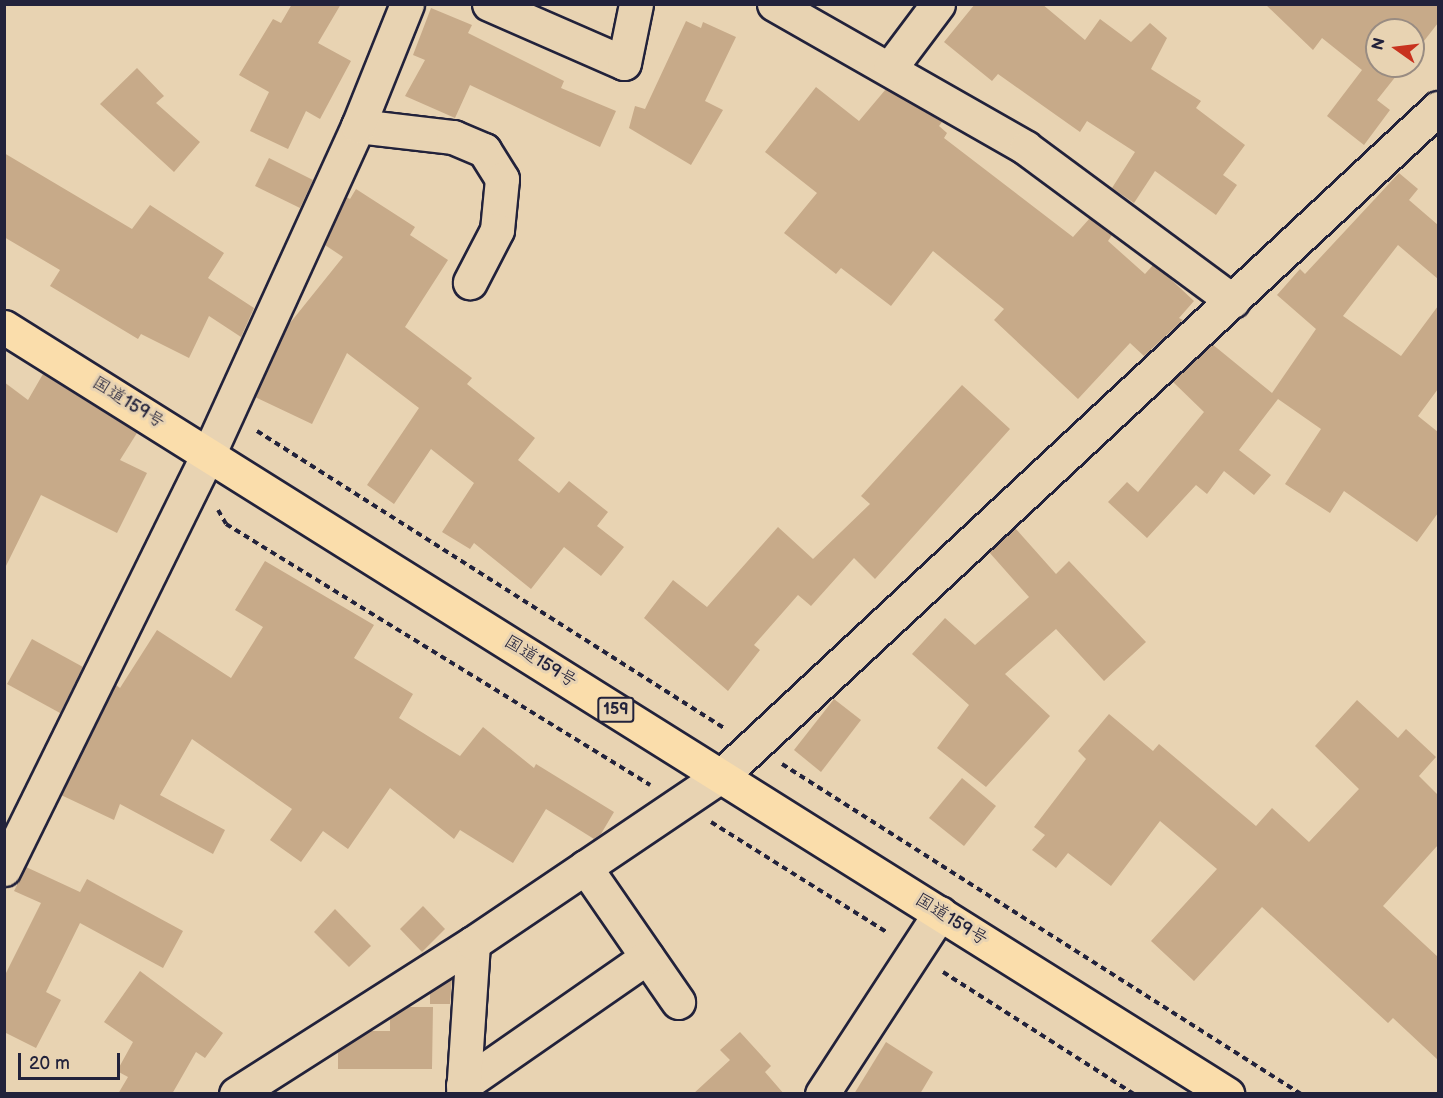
<!DOCTYPE html>
<meta charset="utf-8">
<style>
body{margin:0}
#map{position:relative;width:1443px;height:1098px;overflow:hidden;background:#e8d3b2;font-family:"Balsamiq Sans","Klee One",sans-serif}
div>[style]{position:absolute}
[style*='--x']{left:calc(var(--x)*1px);top:calc(var(--y)*1px);width:calc(var(--w)*1px);rotate:calc(var(--a)*1deg)}
.building>*{inset:0;background:#c7aa89}
.path>*{height:4px;margin-top:-2px;transform-origin:0;background:repeating-linear-gradient(90deg,#22223b 0 6px,transparent 0 10.5px)}
.roads{filter:drop-shadow(2px 0 #22223b) drop-shadow(-2px 0 #22223b) drop-shadow(0 2px #22223b) drop-shadow(0 -2px #22223b)}
.minor>*{height:33px;margin:-16.5px;padding:0 16.5px;transform-origin:16.5px;border-radius:16.5px;background:#e8d3b2}
.highway>*{height:33px;margin:-16.5px;padding:0 16.5px;transform-origin:16.5px;border-radius:16.5px;background:#faddab}
span{translate:-50% -50%;white-space:nowrap;text-align:center;line-height:1.15;-webkit-text-stroke:6px #e8d3b2;paint-order:stroke}
.shield-label span{padding:2px 4px;background:#e8d3b2;border:2px solid;border-radius:4px;-webkit-text-stroke-width:0}
.shield-label{font-size:16px;color:#22223b;font-weight:700}
.street-label{font-size:18px;color:#22223b}
.frame{position:absolute;inset:0;border:6px solid #22223b;pointer-events:none}
.north{position:absolute;left:1365px;top:18px;width:60px;height:60px;box-sizing:border-box;background:#e8d3b2;border:2px solid #998c82;border-radius:50%;rotate:284deg;font-size:16px;font-weight:700;line-height:24px;text-align:center;color:#22223b}
.north::after{content:'';display:block;margin:auto;width:21px;height:27px;background:#c8321e;clip-path:polygon(50% 0,100% 100%,50% 72%,0 100%)}
.scale{position:absolute;left:18px;top:1053px;width:102px;height:27px;box-sizing:border-box;border:3px solid #22223b;border-top:0;padding-left:8px;font-size:18px;line-height:21px;white-space:nowrap;color:#22223b;-webkit-text-stroke:4px #e8d3b2;paint-order:stroke}
</style>
<div id="map">
<div class="building">
<div style="clip-path:polygon(292px 4px,341px 4px,318px 43px,351px 61px,320px 119px,306px 111px,288px 149px,250px 131px,269px 92px,239px 75px,273px 19px,281px 23px)"></div>
<div style="clip-path:polygon(975px 4px,1042px 4px,1085px 40px,1100px 19px,1131px 42px,1150px 23px,1167px 38px,1151px 69px,1201px 101px,1196px 108px,1245px 145px,1223px 175px,1237px 185px,1216px 215px,1155px 171px,1134px 203px,1112px 188px,1135px 152px,1087px 121px,1080px 132px,998px 74px,992px 81px,944px 42px)"></div>
<div style="clip-path:polygon(1265px 4px,1438px 4px,1438px 23px,1413px 55px,1413px 30px,1377px 30px,1377px 66px,1404px 66px,1377px 100px,1390px 110px,1364px 145px,1327px 116px,1362px 70px,1322px 38px,1313px 50px)"></div>
<div style="clip-path:polygon(431px 8px,472px 25px,468px 33px,564px 81px,561px 88px,616px 111px,600px 147px,470px 85px,455px 118px,405px 96px,425px 60px,413px 55px)"></div>
<div style="clip-path:polygon(686px 21px,701px 28px,703px 22px,736px 37px,705px 101px,723px 110px,691px 165px,629px 128px,635px 106px,645px 109px)"></div>
<div style="clip-path:polygon(137px 68px,164px 96px,156px 103px,200px 142px,174px 172px,100px 104px)"></div>
<div style="clip-path:polygon(816px 87px,859px 121px,886px 89px,942px 122px,939px 126px,947px 133px,944px 138px,1073px 237px,1090px 218px,1112px 235px,1108px 241px,1145px 274px,1153px 265px,1163px 272px,1194px 301px,1179px 318px,1183px 320px,1144px 356px,1130px 343px,1078px 399px,994px 320px,1004px 309px,933px 251px,891px 306px,841px 268px,836px 274px,784px 233px,817px 193px,765px 152px)"></div>
<div style="clip-path:polygon(4px 153px,132px 229px,150px 205px,224px 253px,208px 278px,254px 308px,241px 337px,209px 316px,189px 358px,141px 334px,138px 339px,50px 286px,60px 270px,4px 237px)"></div>
<div style="clip-path:polygon(269px 158px,313px 180px,300px 208px,255px 186px)"></div>
<div style="clip-path:polygon(1399px 173px,1418px 189px,1409px 200px,1438px 225px,1438px 279px,1398px 245px,1343px 316px,1401px 356px,1438px 306px,1438px 389px,1418px 416px,1438px 432px,1438px 513px,1417px 542px,1344px 491px,1330px 513px,1285px 484px,1321px 429px,1278px 399px,1239px 450px,1271px 475px,1254px 495px,1224px 471px,1207px 494px,1196px 485px,1147px 538px,1108px 502px,1127px 482px,1138px 492px,1204px 412px,1172px 381px,1212px 344px,1272px 393px,1316px 329px,1277px 295px,1300px 269px,1305px 274px)"></div>
<div style="clip-path:polygon(356px 189px,415px 227px,410px 235px,448px 260px,405px 327px,472px 378px,467px 384px,535px 438px,518px 460px,559px 493px,569px 481px,608px 512px,597px 526px,624px 547px,601px 576px,564px 547px,531px 589px,474px 543px,470px 549px,442px 532px,474px 483px,431px 449px,394px 504px,367px 485px,419px 408px,347px 353px,312px 424px,255px 397px,286px 328px,343px 257px,325px 245px,346px 197px,350px 199px)"></div>
<div style="clip-path:polygon(43px 374px,137px 433px,120px 460px,147px 473px,117px 533px,41px 495px,4px 570px,4px 382px,28px 400px)"></div>
<div style="clip-path:polygon(962px 385px,1010px 429px,875px 579px,854px 558px,811px 606px,798px 595px,754px 645px,760px 650px,728px 691px,644px 618px,673px 580px,707px 607px,778px 527px,813px 559px,870px 504px,861px 496px)"></div>
<div style="clip-path:polygon(1015px 528px,1056px 574px,1069px 561px,1146px 642px,1104px 681px,1056px 629px,1005px 674px,1050px 716px,986px 787px,937px 748px,969px 705px,912px 654px,945px 618px,975px 645px,1029px 597px,989px 552px)"></div>
<div style="clip-path:polygon(265px 561px,374px 625px,354px 658px,413px 694px,399px 718px,460px 756px,483px 727px,534px 768px,536px 764px,614px 812px,601px 834px,594px 839px,546px 809px,513px 863px,460px 830px,454px 839px,390px 788px,348px 849px,323px 831px,301px 862px,270px 840px,292px 809px,192px 739px,160px 795px,225px 830px,213px 854px,120px 804px,114px 820px,61px 795px,116px 685px,120px 688px,157px 630px,231px 678px,263px 627px,235px 610px)"></div>
<div style="clip-path:polygon(32px 639px,83px 667px,60px 713px,7px 684px)"></div>
<div style="clip-path:polygon(834px 699px,861px 720px,821px 772px,794px 750px)"></div>
<div style="clip-path:polygon(1357px 700px,1398px 738px,1406px 729px,1436px 757px,1419px 776px,1438px 795px,1438px 845px,1383px 906px,1438px 957px,1438px 1060px,1393px 1018px,1388px 1023px,1262px 907px,1194px 981px,1151px 941px,1217px 869px,1160px 821px,1111px 886px,1068px 853px,1056px 868px,1032px 850px,1045px 835px,1034px 827px,1086px 759px,1078px 751px,1109px 714px,1153px 751px,1159px 744px,1256px 826px,1272px 808px,1309px 842px,1359px 789px,1315px 746px)"></div>
<div style="clip-path:polygon(962px 778px,996px 806px,964px 846px,929px 818px)"></div>
<div style="clip-path:polygon(26px 867px,80px 892px,87px 879px,183px 931px,163px 968px,80px 923px,46px 992px,61px 1000px,36px 1048px,4px 1032px,4px 977px,41px 903px,14px 891px)"></div>
<div style="clip-path:polygon(423px 906px,445px 929px,422px 952px,400px 929px)"></div>
<div style="clip-path:polygon(335px 909px,371px 946px,349px 967px,314px 932px)"></div>
<div style="clip-path:polygon(140px 971px,223px 1033px,205px 1058px,196px 1052px,172px 1094px,118px 1094px,128px 1077px,117px 1071px,133px 1042px,104px 1022px)"></div>
<div style="clip-path:polygon(452px 979px,450px 1004px,430px 1004px,430px 992px)"></div>
<div style="clip-path:polygon(407px 1007px,433px 1007px,432px 1069px,338px 1069px,338px 1051px,370px 1031px,390px 1031px,390px 1018px)"></div>
<div style="clip-path:polygon(740px 1032px,771px 1066px,765px 1072px,784px 1094px,693px 1094px,730px 1060px,720px 1050px)"></div>
<div style="clip-path:polygon(886px 1042px,933px 1072px,920px 1094px,854px 1094px)"></div>
</div>
<div class="path">
<div style="--x:257;--y:431;--w:553;--a:32.46"></div>
<div style="--x:218;--y:510;--w:16;--a:60"></div>
<div style="--x:226;--y:524;--w:498;--a:31.6"></div>
<div style="--x:782;--y:764;--w:615;--a:32.45"></div>
<div style="--x:711;--y:822;--w:209;--a:32.1"></div>
<div style="--x:943;--y:972;--w:227;--a:32.6"></div>
</div>
<div class="roads">
<div class="minor">
<div style="--x:489;--y:4;--w:147;--a:23.6"></div>
<div style="--x:624;--y:63;--w:60;--a:-78.5"></div>
<div style="--x:774;--y:4;--w:290;--a:29.7"></div>
<div style="--x:1026;--y:148;--w:257;--a:36.5"></div>
<div style="--x:890;--y:68;--w:80;--a:-53.1"></div>
<div style="--x:358;--y:126;--w:96;--a:6.6"></div>
<div style="--x:453;--y:137;--w:34;--a:23"></div>
<div style="--x:484;--y:150;--w:34;--a:58"></div>
<div style="--x:502;--y:179;--w:51;--a:95.6"></div>
<div style="--x:497;--y:230;--w:59;--a:117.4"></div>
<div style="--x:585;--y:867;--w:164;--a:55.4"></div>
<div style="--x:4;--y:869;--w:464;--a:-63.8"></div>
<div style="--x:209;--y:453;--w:359;--a:-65.5"></div>
<div style="--x:358;--y:126;--w:131;--a:-68.1"></div>
<div style="--x:463;--y:1085;--w:224;--a:-34.8"></div>
<div style="--x:236;--y:1094;--w:281;--a:-32.5"></div>
<div style="--x:463;--y:1094;--w:151;--a:-86.2"></div>
<div style="--x:473;--y:943;--w:299;--a:-34"></div>
<div style="--x:721;--y:776;--w:980;--a:-42.97"></div>
<div style="--x:822;--y:1094;--w:216;--a:-56.9"></div>
</div>
<div class="highway">
<div style="--x:4;--y:327;--w:1444;--a:32.09"></div>
</div>
</div>
<div class="shield-label">
<span style="left:616px;top:710px">159</span>
</div>
<div class="street-label">
<span style="left:128px;top:403px;rotate:32deg">国道159号</span>
<span style="left:540px;top:662px;rotate:32deg">国道159号</span>
<span style="left:951px;top:920px;rotate:32deg">国道159号</span>
</div>
<div class="frame"></div>
<div class="north">N</div>
<div class="scale">20 m</div>
</div>
